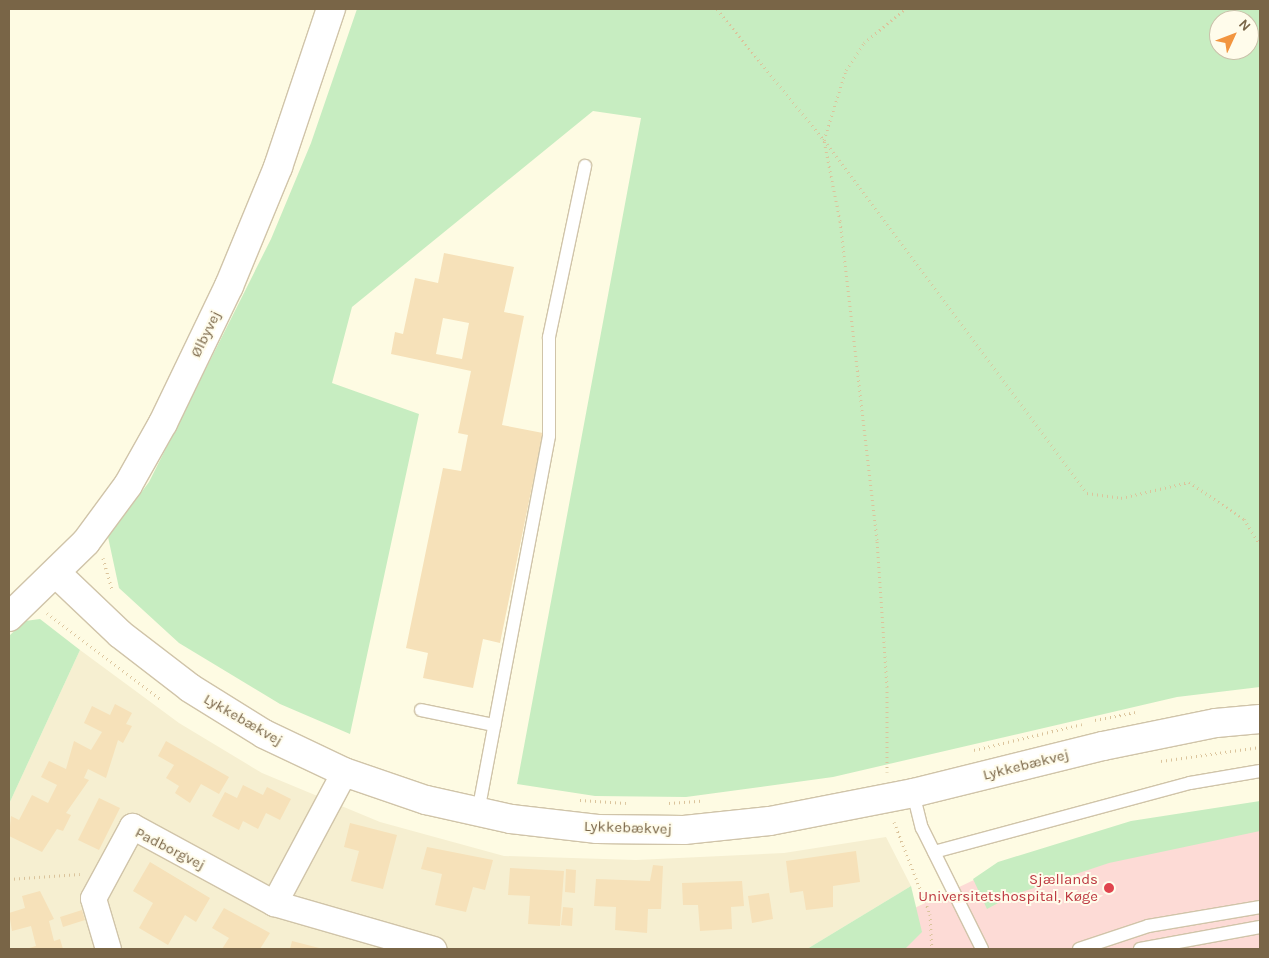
<!DOCTYPE html>
<meta charset="utf-8">
<style>
body{margin:0}
#map{position:relative;width:1269px;height:958px;overflow:hidden;background:#fefbe3;font-family:Karla,sans-serif}
div>[style]{position:absolute}
[style*='--x']{left:calc(var(--x)*1px);top:calc(var(--y)*1px);width:calc(var(--w)*1px);rotate:calc(var(--a)*1deg)}
.residential>*{inset:0;background:#f6efd1}
.medical>*{inset:0;background:#fddbd6}
.green>*{inset:0;background:#c7edc1}
.building>*{inset:0;background:#f6e1b9}
.path>*{height:3px;margin-top:-1.5px;transform-origin:0;background:repeating-linear-gradient(90deg,#dbc49c 0 1px,transparent 0 5px)}
.roads{filter:drop-shadow(1px 0 #d0c4a9) drop-shadow(-1px 0 #d0c4a9) drop-shadow(0 1px #d0c4a9) drop-shadow(0 -1px #d0c4a9)}
.lane>*{height:12px;margin:-6px;padding:0 6px;transform-origin:6px;border-radius:6px;background:#fff}
.street>*{height:25px;margin:-12.5px;padding:0 12.5px;transform-origin:12.5px;border-radius:12.5px;background:#fff}
.secondary>*{height:28px;margin:-14px;padding:0 14px;transform-origin:14px;border-radius:14px;background:#fff}
.dots>*{width:14px;height:14px;translate:-50% -50%;box-sizing:border-box;border:2px solid #fffceb;border-radius:50%}
span{translate:-50% -50%;white-space:nowrap;text-align:center;line-height:1.15;-webkit-text-stroke:4px #fffceb;paint-order:stroke}
.street-label{font-size:15px;color:#796547}
.health-label{font-size:15px;color:#be3a42}
.right{translate:-100% -50%;text-align:right}
.frame{position:absolute;inset:0;border:10px solid #796547;pointer-events:none}
.north{position:absolute;left:1209px;top:10px;width:50px;height:50px;box-sizing:border-box;background:#fffceb;border:1px solid #c9c0a9;border-radius:50%;rotate:47deg;font-size:14px;font-weight:700;line-height:20px;text-align:center;color:#796547}
.north::after{content:'';display:block;margin:auto;width:18px;height:22px;background:#f2953f;clip-path:polygon(50% 0,100% 100%,50% 72%,0 100%)}
</style>
<div id="map">
<div class="residential">
<div style="clip-path:polygon(80px 650px,179px 723px,262px 773px,380px 822px,504px 856px,636px 860px,784px 853px,886px 837px,911px 886px,807px 949px,9px 949px,9px 804px)"></div>
</div>
<div class="medical">
<div style="clip-path:polygon(1260px 803px,1260px 949px,848px 949px,904px 913px,1010px 863px)"></div>
</div>
<div class="green">
<div style="clip-path:polygon(evenodd,357px 9px,1260px 9px,1260px 687px,1177px 697px,833px 777px,686px 797px,595px 796px,517px 784px,641px 118px,593px 111px,352px 307px,332px 383px,419px 414px,350px 734px,280px 704px,179px 643px,119px 588px,108px 537px,149px 482px,271px 239px,311px 143px,357px 9px,1219px 20px,1249px 20px,1249px 50px,1219px 50px,1219px 20px)"></div>
<div style="clip-path:polygon(40px 619px,80px 650px,9px 804px,9px 636px,25px 621px)"></div>
<div style="clip-path:polygon(1260px 801px,1260px 831px,1109px 863px,1013px 895px,987px 909px,973px 879px,998px 862px,1131px 821px)"></div>
<div style="clip-path:polygon(911px 886px,922px 932px,905px 949px,807px 949px)"></div>
</div>
<div class="building">
<div style="clip-path:polygon(evenodd,444px 253px,514px 267px,504px 312px,524px 316px,502px 425px,543px 433px,500px 643px,483px 639px,473px 688px,423px 678px,428px 653px,406px 648px,443px 468px,461px 471px,468px 435px,458px 433px,471px 371px,391px 354px,395px 332px,403px 334px,415px 278px,438px 283px,444px 253px,443px 318px,469px 323px,462px 359px,436px 354px,443px 318px)"></div>
<div style="clip-path:polygon(115px 704px,132px 713px,126px 724px,132px 726px,123px 743px,118px 740px,106px 778px,88px 769px,84px 778px,89px 780px,66px 813px,71px 815px,63px 831px,57px 829px,42px 852px,9px 836px,11px 816px,19px 820px,32px 795px,48px 803px,57px 785px,41px 777px,49px 761px,66px 769px,74px 741px,91px 750px,102px 732px,84px 723px,92px 706px,110px 715px)"></div>
<div style="clip-path:polygon(166px 741px,229px 777px,219px 794px,201px 784px,190px 803px,175px 793px,179px 786px,166px 778px,174px 765px,158px 756px)"></div>
<div style="clip-path:polygon(243px 785px,263px 795px,267px 787px,291px 799px,280px 820px,266px 813px,258px 829px,243px 821px,239px 830px,212px 816px,225px 792px,237px 798px)"></div>
<div style="clip-path:polygon(99px 798px,120px 808px,99px 850px,78px 840px)"></div>
<div style="clip-path:polygon(350px 823px,397px 835px,383px 889px,351px 881px,359px 851px,344px 847px)"></div>
<div style="clip-path:polygon(427px 847px,493px 860px,485px 890px,473px 887px,466px 912px,435px 905px,442px 874px,421px 869px)"></div>
<div style="clip-path:polygon(856px 851px,860px 882px,833px 886px,833px 907px,806px 910px,803px 891px,790px 893px,786px 861px)"></div>
<div style="clip-path:polygon(150px 862px,210px 898px,196px 922px,185px 915px,168px 945px,139px 928px,153px 903px,133px 891px)"></div>
<div style="clip-path:polygon(653px 865px,663px 866px,661px 909px,648px 909px,647px 933px,615px 930px,616px 907px,594px 906px,596px 879px,650px 881px)"></div>
<div style="clip-path:polygon(510px 868px,564px 871px,560px 926px,528px 924px,530px 896px,508px 895px)"></div>
<div style="clip-path:polygon(566px 869px,576px 870px,575px 893px,565px 892px)"></div>
<div style="clip-path:polygon(742px 881px,744px 906px,731px 907px,732px 929px,700px 931px,698px 905px,683px 905px,682px 883px)"></div>
<div style="clip-path:polygon(40px 891px,54px 919px,49px 921px,54px 941px,60px 939px,63px 949px,26px 949px,36px 946px,31px 926px,12px 931px,9px 913px,25px 908px,22px 896px)"></div>
<div style="clip-path:polygon(769px 893px,773px 919px,752px 923px,748px 896px)"></div>
<div style="clip-path:polygon(563px 907px,573px 908px,572px 926px,561px 925px)"></div>
<div style="clip-path:polygon(224px 908px,270px 933px,260px 949px,222px 949px,229px 938px,212px 928px)"></div>
<div style="clip-path:polygon(82px 910px,85px 920px,63px 927px,60px 917px)"></div>
<div style="clip-path:polygon(292px 941px,323px 949px,290px 949px)"></div>
</div>
<div class="path">
<div style="--x:717;--y:9;--w:169;--a:50.8"></div>
<div style="--x:824;--y:140;--w:440;--a:53.3"></div>
<div style="--x:1087;--y:493;--w:34;--a:8"></div>
<div style="--x:1121;--y:498;--w:70;--a:-13.2"></div>
<div style="--x:1189;--y:482;--w:66;--a:33.9"></div>
<div style="--x:1244;--y:519;--w:31;--a:58"></div>
<div style="--x:103;--y:558;--w:33;--a:74"></div>
<div style="--x:47;--y:613;--w:144;--a:37.1"></div>
<div style="--x:1095;--y:720;--w:42;--a:-11"></div>
<div style="--x:974;--y:750;--w:111;--a:-13.5"></div>
<div style="--x:1161;--y:761;--w:100;--a:-8"></div>
<div style="--x:887;--y:772;--w:85;--a:-90"></div>
<div style="--x:887;--y:687;--w:147;--a:-93.9"></div>
<div style="--x:877;--y:540;--w:321;--a:-96.6"></div>
<div style="--x:840;--y:221;--w:83;--a:-101.2"></div>
<div style="--x:824;--y:140;--w:73;--a:-72.6"></div>
<div style="--x:846;--y:70;--w:32;--a:-56"></div>
<div style="--x:864;--y:43;--w:53;--a:-39.7"></div>
<div style="--x:580;--y:800;--w:46;--a:3.7"></div>
<div style="--x:669;--y:803;--w:32;--a:-4"></div>
<div style="--x:894;--y:822;--w:99;--a:68.6"></div>
<div style="--x:930;--y:914;--w:35;--a:87"></div>
<div style="--x:9;--y:879;--w:71;--a:-4"></div>
</div>
<div class="roads">
<div class="lane">
<div style="--x:421;--y:710;--w:75;--a:11.6"></div>
<div style="--x:913;--y:793;--w:36;--a:76"></div>
<div style="--x:922;--y:828;--w:135;--a:63.6"></div>
<div style="--x:478;--y:812;--w:383;--a:-79.3"></div>
<div style="--x:549;--y:436;--w:99;--a:-90"></div>
<div style="--x:549;--y:337;--w:175;--a:-78.1"></div>
<div style="--x:934;--y:852;--w:265;--a:-15.1"></div>
<div style="--x:1190;--y:783;--w:71;--a:-9.7"></div>
<div style="--x:1079;--y:949;--w:73;--a:-18.4"></div>
<div style="--x:1148;--y:926;--w:114;--a:-9.6"></div>
<div style="--x:1140;--y:949;--w:122;--a:-10.4"></div>
</div>
<div class="street">
<div style="--x:274;--y:903;--w:149;--a:-61.9"></div>
<div style="--x:108;--y:949;--w:53;--a:-106.4"></div>
<div style="--x:93;--y:898;--w:82;--a:-61.6"></div>
<div style="--x:132;--y:826;--w:162;--a:28.5"></div>
<div style="--x:274;--y:903;--w:166;--a:16.1"></div>
</div>
<div class="secondary">
<div style="--x:56;--y:573;--w:88;--a:43.6"></div>
<div style="--x:120;--y:634;--w:88;--a:37.6"></div>
<div style="--x:190;--y:688;--w:87;--a:31.9"></div>
<div style="--x:264;--y:734;--w:89;--a:25.4"></div>
<div style="--x:344;--y:772;--w:87;--a:18.9"></div>
<div style="--x:426;--y:800;--w:87;--a:12.6"></div>
<div style="--x:511;--y:819;--w:87;--a:6.6"></div>
<div style="--x:597;--y:829;--w:87;--a:0.7"></div>
<div style="--x:684;--y:830;--w:86;--a:-6"></div>
<div style="--x:770;--y:821;--w:146;--a:-11.1"></div>
<div style="--x:913;--y:793;--w:196;--a:-13.9"></div>
<div style="--x:1103;--y:746;--w:115;--a:-11.5"></div>
<div style="--x:1216;--y:723;--w:44;--a:-5.2"></div>
<div style="--x:9;--y:617;--w:107;--a:-44.2"></div>
<div style="--x:86;--y:542;--w:71;--a:-53.6"></div>
<div style="--x:128;--y:485;--w:71;--a:-60.6"></div>
<div style="--x:163;--y:423;--w:152;--a:-64.3"></div>
<div style="--x:229;--y:286;--w:129;--a:-67.6"></div>
<div style="--x:278;--y:167;--w:167;--a:-71.5"></div>
</div>
</div>
<div class="dots">
<div style="left:1109px;top:888px;background:#e0444e"></div>
</div>
<div class="street-label">
<span style="left:206px;top:334px;rotate:-64deg">Ølbyvej</span>
<span style="left:243px;top:720px;rotate:30deg">Lykkebækvej</span>
<span style="left:1026px;top:765px;rotate:-14deg">Lykkebækvej</span>
<span style="left:628px;top:828px;rotate:2deg">Lykkebækvej</span>
<span style="left:170px;top:849px;rotate:27deg">Padborgvej</span>
</div>
<div class="health-label">
<span class="right" style="left:1098px;top:888px">Sjællands<br>Universitetshospital, Køge</span>
</div>
<div class="frame"></div>
<div class="north">N</div>
</div>
